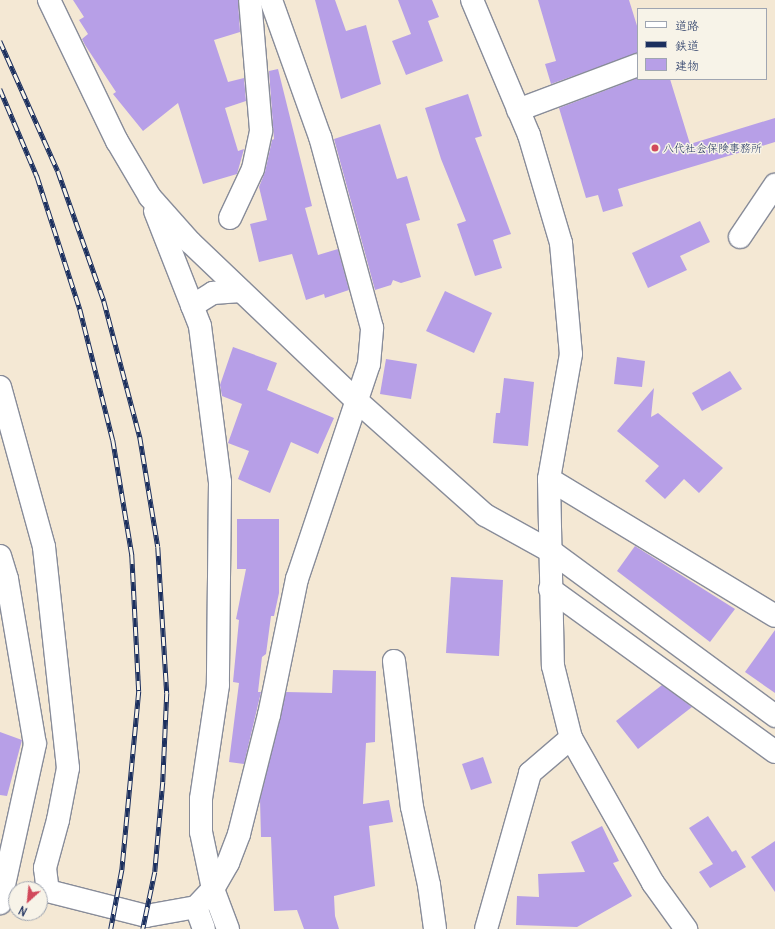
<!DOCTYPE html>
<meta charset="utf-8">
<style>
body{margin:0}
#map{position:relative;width:775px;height:929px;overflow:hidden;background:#f4e8d4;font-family:Delius,"Klee One",sans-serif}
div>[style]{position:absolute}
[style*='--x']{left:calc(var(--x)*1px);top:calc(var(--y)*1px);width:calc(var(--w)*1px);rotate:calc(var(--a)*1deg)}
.building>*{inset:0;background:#b79fe7}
.roads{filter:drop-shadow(1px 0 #888c99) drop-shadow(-1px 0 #888c99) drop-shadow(0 1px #888c99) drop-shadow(0 -1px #888c99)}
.minor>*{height:22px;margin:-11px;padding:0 11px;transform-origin:11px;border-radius:11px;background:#fff}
.rail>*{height:4.5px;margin-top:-2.25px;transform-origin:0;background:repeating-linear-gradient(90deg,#f7f3e8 0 9px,#1b2f5e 0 18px);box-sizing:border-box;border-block:1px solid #1b2f5e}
.dots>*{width:11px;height:11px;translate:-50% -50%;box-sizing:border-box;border:2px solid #f7f3e8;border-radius:50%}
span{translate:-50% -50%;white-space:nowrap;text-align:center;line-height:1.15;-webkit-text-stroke:3px #f7f3e8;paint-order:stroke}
.poi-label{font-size:11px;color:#1b2f5e}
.left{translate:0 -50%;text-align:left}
.legend{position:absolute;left:637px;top:8px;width:130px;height:72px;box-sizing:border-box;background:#f7f3e8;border:1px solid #9fa5b1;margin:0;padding:5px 7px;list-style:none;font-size:12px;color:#1b2f5e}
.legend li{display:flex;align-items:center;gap:8px;height:20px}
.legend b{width:20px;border:1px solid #9fa5b1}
.north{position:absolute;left:8px;top:881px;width:40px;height:40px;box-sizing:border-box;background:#f7f3e8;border:1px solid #9fa5b1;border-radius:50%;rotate:207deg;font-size:11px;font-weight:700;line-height:16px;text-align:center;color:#1b2f5e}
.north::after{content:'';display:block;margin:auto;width:14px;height:18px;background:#d1495b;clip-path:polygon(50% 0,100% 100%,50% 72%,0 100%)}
</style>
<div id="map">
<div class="building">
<div style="clip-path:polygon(73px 0,238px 0,240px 32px,214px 40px,228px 82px,244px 78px,246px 101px,225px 108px,238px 151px,244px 149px,237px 174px,203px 184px,178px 103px,143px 131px,113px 94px,116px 92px,85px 45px,82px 39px,88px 34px,79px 20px,84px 17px)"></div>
<div style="clip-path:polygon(315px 0,335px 0,346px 31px,366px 25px,381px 84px,341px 99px)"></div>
<div style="clip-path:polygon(398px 0,432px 0,439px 17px,428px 21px,443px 61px,406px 75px,392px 41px,411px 34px)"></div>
<div style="clip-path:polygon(538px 0,629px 0,638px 29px,638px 53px,551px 84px,545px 64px,556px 61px)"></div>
<div style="clip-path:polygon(278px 69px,312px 206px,305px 208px,318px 255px,338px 249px,349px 290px,325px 298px,324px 294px,306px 300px,292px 254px,259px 262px,250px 224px,267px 220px,259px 187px,265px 172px,272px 140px,274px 139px,269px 71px)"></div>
<div style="clip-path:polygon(638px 78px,670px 79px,690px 144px,775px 118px,775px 142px,618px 189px,623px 206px,603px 212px,598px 195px,586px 198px,559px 108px)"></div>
<div style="clip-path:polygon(468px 94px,482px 136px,475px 138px,511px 234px,493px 240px,502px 268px,475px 276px,457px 224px,466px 221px,441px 159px,425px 108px)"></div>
<div style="clip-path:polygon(380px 124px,397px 179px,407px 176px,420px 220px,406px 224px,421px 277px,401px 283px,393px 280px,391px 285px,375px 290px,334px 139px)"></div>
<div style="clip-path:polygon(700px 221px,710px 242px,680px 256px,687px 270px,648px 288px,632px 253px)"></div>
<div style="clip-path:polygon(445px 291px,492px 313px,474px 353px,426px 331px)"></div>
<div style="clip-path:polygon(233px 347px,277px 363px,267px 390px,334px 418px,318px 454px,291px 442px,270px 493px,238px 479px,249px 451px,228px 443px,242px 404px,222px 396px,220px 385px)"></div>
<div style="clip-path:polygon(617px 357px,645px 361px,642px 387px,614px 384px)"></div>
<div style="clip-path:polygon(386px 359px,417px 364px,411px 399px,380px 394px)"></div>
<div style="clip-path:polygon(730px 371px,742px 389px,702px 411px,692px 393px)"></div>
<div style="clip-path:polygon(504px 378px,534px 382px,528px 446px,493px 443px,496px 413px,500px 413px)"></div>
<div style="clip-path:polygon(654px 388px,651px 417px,658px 413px,723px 468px,699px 493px,684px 479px,665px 499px,645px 481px,659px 466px,617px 431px)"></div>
<div style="clip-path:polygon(237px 519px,279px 519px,279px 593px,274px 616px,271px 616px,266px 654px,262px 657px,258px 692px,261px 692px,244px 764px,229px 762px,239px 683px,233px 682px,239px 620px,236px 619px,246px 569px,237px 569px)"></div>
<div style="clip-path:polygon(635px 546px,735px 609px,710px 642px,617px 571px)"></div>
<div style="clip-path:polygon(451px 577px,503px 580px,499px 656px,446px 653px)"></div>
<div style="clip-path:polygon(775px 630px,775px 693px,745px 672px)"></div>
<div style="clip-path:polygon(333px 670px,376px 671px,375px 742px,366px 743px,363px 804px,389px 800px,393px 822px,369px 826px,375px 886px,334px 896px,335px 916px,339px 929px,304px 929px,297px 910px,274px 911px,271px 837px,261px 837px,260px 800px,286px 692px,332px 693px)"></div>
<div style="clip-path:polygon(662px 685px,692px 707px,638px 749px,616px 721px)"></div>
<div style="clip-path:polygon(0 732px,22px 740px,7px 796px,0 795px)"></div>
<div style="clip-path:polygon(483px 757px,492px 783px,471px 790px,462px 764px)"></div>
<div style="clip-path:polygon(708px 816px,732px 852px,736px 850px,746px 867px,710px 888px,699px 872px,713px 864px,689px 828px)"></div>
<div style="clip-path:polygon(602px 826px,619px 861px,613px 863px,632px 896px,577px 927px,516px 925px,517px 896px,539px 897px,538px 874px,585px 872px,571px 842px)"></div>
<div style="clip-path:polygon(775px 841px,775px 892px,751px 857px)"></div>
</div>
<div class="roads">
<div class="minor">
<div style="--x:49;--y:0;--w:157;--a:64.3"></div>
<div style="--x:117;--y:141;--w:65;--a:59.5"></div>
<div style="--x:150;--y:197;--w:60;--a:48.4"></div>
<div style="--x:190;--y:242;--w:229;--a:43.6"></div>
<div style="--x:356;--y:400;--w:173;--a:41.7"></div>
<div style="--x:485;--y:515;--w:77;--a:28.9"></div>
<div style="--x:552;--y:552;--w:277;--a:36.3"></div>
<div style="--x:472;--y:0;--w:147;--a:67.1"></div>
<div style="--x:529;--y:135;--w:113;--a:73.5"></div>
<div style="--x:561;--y:243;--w:111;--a:84.9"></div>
<div style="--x:571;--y:354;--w:127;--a:100"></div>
<div style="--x:549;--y:479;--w:187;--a:88.8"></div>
<div style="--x:553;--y:666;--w:74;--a:76"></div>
<div style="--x:571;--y:738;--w:167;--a:60.5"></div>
<div style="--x:653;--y:883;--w:57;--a:54.3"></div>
<div style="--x:518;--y:110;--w:128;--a:-20.6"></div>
<div style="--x:155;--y:211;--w:123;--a:68.6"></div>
<div style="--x:200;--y:326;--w:157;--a:82.7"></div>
<div style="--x:220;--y:482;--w:203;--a:90.6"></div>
<div style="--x:218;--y:685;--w:115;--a:98.5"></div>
<div style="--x:201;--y:799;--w:33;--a:90"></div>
<div style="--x:201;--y:832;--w:58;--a:78.1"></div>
<div style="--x:213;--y:889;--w:43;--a:69.4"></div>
<div style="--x:230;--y:218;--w:54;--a:-64.9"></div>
<div style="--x:253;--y:169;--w:40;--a:-78"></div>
<div style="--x:261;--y:130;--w:130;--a:-94.8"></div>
<div style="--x:740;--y:237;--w:63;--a:-56.1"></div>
<div style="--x:192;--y:306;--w:25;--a:-32"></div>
<div style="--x:213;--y:293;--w:28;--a:-4"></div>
<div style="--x:0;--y:387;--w:166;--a:74.6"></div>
<div style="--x:44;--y:547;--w:222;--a:83.8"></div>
<div style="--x:68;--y:768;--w:53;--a:100.9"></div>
<div style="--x:58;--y:820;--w:50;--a:105.2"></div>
<div style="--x:45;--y:868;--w:23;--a:83"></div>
<div style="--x:48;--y:891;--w:101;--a:14.3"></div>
<div style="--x:146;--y:916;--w:51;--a:-10.2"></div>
<div style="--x:196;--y:907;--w:25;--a:-47"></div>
<div style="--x:213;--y:889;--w:30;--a:-60"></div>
<div style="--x:228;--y:863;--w:31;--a:-69"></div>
<div style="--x:239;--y:834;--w:123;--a:-75.9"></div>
<div style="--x:269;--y:715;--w:139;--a:-78.4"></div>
<div style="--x:297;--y:579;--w:227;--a:-71.5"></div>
<div style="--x:369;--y:364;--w:36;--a:-85"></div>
<div style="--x:372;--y:328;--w:198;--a:-105.2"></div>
<div style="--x:320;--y:137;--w:145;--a:-109.7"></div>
<div style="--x:549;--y:479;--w:264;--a:31.2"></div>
<div style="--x:0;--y:556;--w:24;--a:73"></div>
<div style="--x:7;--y:579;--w:167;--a:80.4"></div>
<div style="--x:35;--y:744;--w:163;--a:102.4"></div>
<div style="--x:550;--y:589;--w:278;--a:35.9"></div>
<div style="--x:394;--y:661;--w:147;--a:83"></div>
<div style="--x:412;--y:807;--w:80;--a:77.7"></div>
<div style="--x:429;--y:885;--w:44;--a:82.2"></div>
<div style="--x:196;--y:907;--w:23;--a:70"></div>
<div style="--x:486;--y:929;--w:162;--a:-74.2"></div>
<div style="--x:530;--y:773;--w:54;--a:-40.5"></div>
</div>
</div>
<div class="rail">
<div style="--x:0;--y:41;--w:142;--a:66"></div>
<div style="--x:58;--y:171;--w:138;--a:70.5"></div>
<div style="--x:104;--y:301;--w:141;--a:75.2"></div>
<div style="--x:140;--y:437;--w:111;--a:80.7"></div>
<div style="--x:158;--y:547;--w:146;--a:86.5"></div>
<div style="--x:167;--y:693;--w:89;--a:92.6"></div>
<div style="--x:163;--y:782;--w:90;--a:95.1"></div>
<div style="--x:155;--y:872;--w:58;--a:101.9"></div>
<div style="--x:0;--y:89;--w:95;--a:67"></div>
<div style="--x:37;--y:176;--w:140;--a:72.1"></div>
<div style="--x:80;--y:309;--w:135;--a:75.9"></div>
<div style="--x:113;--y:440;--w:117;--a:80.6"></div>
<div style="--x:132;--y:555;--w:136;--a:87.1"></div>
<div style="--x:139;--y:691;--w:180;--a:95.4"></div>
<div style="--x:122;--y:870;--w:60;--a:100.6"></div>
</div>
<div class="dots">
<div style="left:655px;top:148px;background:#d1495b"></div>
</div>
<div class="poi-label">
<span class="left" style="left:663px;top:148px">八代社会保険事務所</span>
</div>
<ul class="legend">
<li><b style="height:5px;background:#fff"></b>道路</li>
<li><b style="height:5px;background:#1b2f5e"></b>鉄道</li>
<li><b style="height:11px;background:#b79fe7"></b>建物</li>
</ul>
<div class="north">N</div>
</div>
